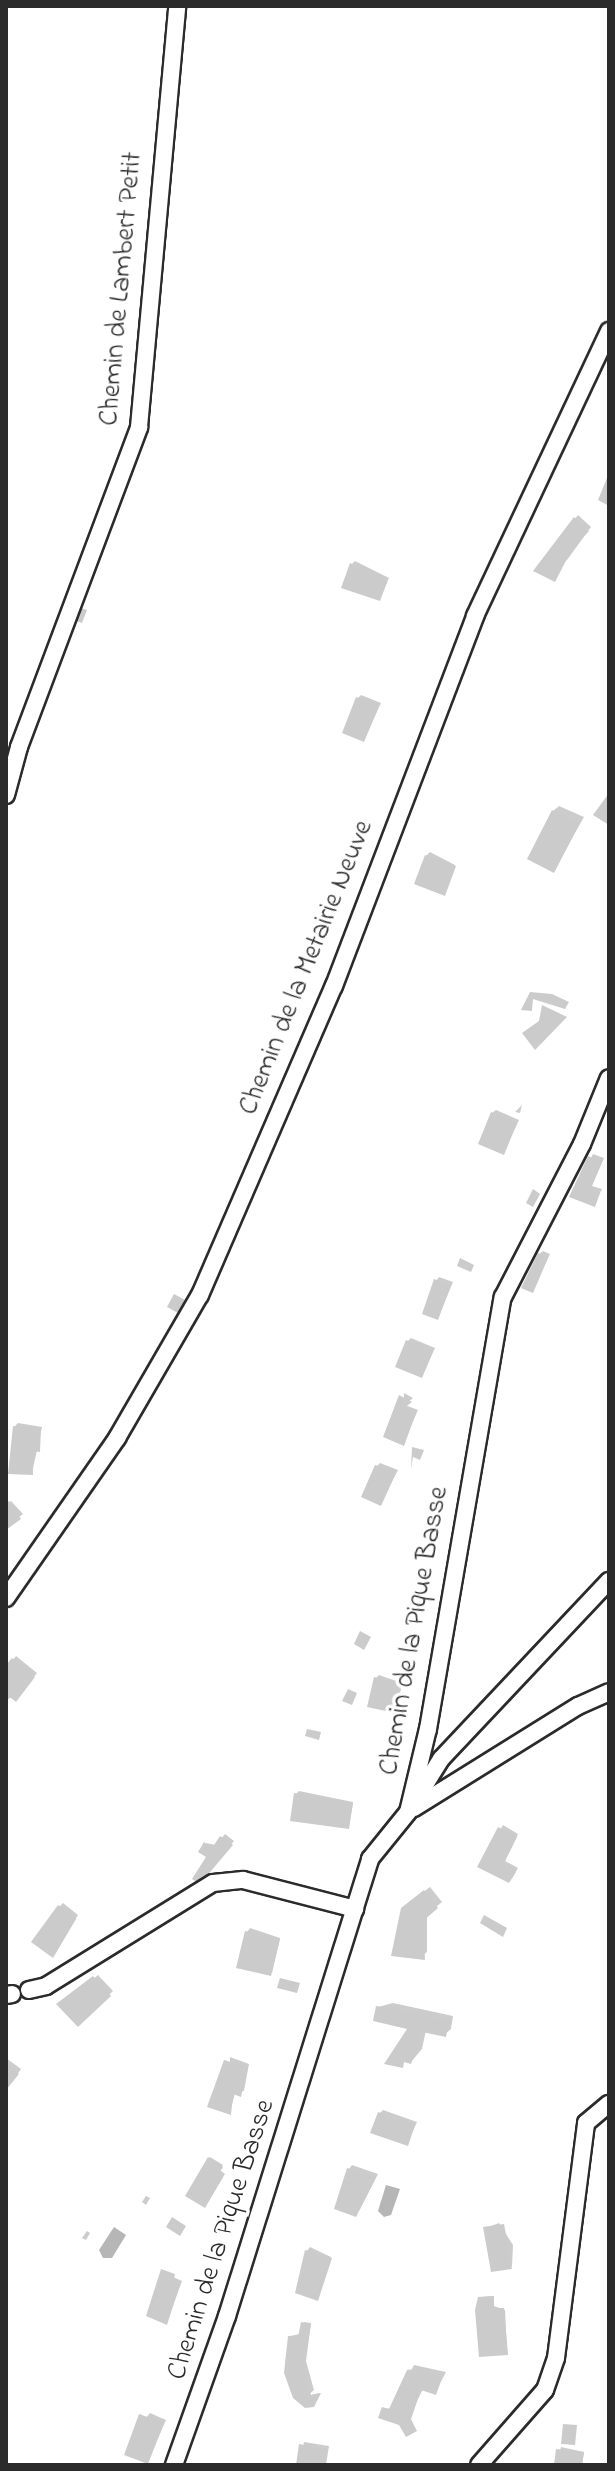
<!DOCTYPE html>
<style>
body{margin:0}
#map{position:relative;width:615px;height:2471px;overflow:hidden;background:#fff;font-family:"Indie Flower",sans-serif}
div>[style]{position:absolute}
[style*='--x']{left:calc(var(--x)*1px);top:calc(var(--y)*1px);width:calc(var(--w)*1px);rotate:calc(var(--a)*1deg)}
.water>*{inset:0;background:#b6b6b6}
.shadow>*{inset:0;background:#0003}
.building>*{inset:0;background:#cbcbcb}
.roads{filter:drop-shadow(2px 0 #2b2b2b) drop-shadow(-2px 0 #2b2b2b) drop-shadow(0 2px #2b2b2b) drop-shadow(0 -2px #2b2b2b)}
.minor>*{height:16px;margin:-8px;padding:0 8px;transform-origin:8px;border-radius:8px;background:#fff}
span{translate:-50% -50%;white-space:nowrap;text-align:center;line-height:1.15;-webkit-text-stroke:7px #fff;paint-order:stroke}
.street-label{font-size:28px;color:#2b2b2b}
.frame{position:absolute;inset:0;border:8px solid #2b2b2b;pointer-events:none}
</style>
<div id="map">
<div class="water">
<div style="clip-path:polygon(386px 2185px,400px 2189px,391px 2215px,384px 2217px,378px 2211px)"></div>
<div style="clip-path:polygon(114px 2227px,126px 2235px,112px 2258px,103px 2258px,99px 2250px)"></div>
</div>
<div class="shadow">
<div style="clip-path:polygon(578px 515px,591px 527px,567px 560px,536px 570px)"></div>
<div style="clip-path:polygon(355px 561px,389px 578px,380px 599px,352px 564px)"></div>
<div style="clip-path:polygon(361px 695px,381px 703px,364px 740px,358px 698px)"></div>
<div style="clip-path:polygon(559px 806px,584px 817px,554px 870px,553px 811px)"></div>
<div style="clip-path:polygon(430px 852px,455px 865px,444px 894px,426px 856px)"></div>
<div style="clip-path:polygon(522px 1105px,520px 1113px,515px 1112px)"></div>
<div style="clip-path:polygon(496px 1110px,519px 1120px,504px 1152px,492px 1113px)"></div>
<div style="clip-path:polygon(593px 1154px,604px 1158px,592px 1186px,602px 1189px,594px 1205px,572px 1196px)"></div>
<div style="clip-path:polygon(543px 1251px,550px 1254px,532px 1291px,539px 1254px)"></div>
<div style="clip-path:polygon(439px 1277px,453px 1282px,438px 1318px,436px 1281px)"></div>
<div style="clip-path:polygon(411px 1338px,435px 1348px,422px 1375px,408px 1341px)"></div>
<div style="clip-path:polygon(404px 1393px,413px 1398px,405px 1405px,418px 1410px,403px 1444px)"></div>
<div style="clip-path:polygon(18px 1423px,42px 1427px,32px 1473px,15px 1426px)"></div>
<div style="clip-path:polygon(380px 1463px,398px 1470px,380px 1504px,377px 1466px)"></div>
<div style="clip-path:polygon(11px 1501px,23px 1514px,6px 1527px,6px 1505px)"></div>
<div style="clip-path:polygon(16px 1656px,37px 1673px,19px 1696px,6px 1699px,6px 1669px)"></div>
<div style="clip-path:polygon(379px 1675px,402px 1683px,396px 1710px,376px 1678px)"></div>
<div style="clip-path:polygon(299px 1791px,353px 1802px,349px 1825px,296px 1794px)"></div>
<div style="clip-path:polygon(503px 1825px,518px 1834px,505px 1861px,518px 1868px,512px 1878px,480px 1866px)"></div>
<div style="clip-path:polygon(225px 1834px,234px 1841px,200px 1882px,209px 1856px,206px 1843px,216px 1845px)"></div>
<div style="clip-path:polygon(430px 1887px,442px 1902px,427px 1914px,427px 1952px,421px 1957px,409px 1903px)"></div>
<div style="clip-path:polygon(63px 1903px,78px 1915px,56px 1952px,59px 1907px)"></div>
<div style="clip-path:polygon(250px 1928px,280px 1938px,272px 1973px,247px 1932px)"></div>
<div style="clip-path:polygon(98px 1975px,113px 1991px,78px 2024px,72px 1997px)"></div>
<div style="clip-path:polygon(393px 2003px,453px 2016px,451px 2029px,445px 2034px,426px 2030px,422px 2049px,411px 2062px,410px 2027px,378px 2007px)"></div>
<div style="clip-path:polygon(230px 2057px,249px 2064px,244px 2091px,235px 2093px,230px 2113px)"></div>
<div style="clip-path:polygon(6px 2058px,21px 2069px,6px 2090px)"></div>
<div style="clip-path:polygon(383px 2110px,417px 2122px,407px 2144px,380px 2113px)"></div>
<div style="clip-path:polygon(210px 2157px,223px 2165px,220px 2170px,225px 2174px,208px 2202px,188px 2195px)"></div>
<div style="clip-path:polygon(352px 2165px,378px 2174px,359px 2211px,349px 2169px)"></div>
<div style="clip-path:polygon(146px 2196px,150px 2198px,146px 2205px,142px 2202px)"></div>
<div style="clip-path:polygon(499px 2223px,513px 2245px,512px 2267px,486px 2228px)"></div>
<div style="clip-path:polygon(87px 2231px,90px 2233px,86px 2240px,82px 2238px)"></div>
<div style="clip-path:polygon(310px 2247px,331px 2257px,317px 2298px,307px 2251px)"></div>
<div style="clip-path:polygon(162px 2272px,182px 2281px,167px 2322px)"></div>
<div style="clip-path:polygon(494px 2296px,494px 2306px,505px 2310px,507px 2353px,482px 2297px)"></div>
<div style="clip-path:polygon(304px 2322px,311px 2323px,306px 2361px,314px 2390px,307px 2396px,320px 2393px,313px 2405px,305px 2406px,295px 2397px,286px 2373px,298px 2369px,299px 2363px,286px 2370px,285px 2363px,290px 2336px,300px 2334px)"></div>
<div style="clip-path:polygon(414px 2365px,446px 2372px,435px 2393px,423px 2389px,405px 2425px,383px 2408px,392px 2409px)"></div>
<div style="clip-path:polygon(150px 2413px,166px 2420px,148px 2461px,127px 2454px,141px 2414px,145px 2419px)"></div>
<div style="clip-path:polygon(304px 2442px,329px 2446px,326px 2465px,300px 2465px)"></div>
<div style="clip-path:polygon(561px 2447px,584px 2452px,582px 2465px,556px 2465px)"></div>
</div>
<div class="building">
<div style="clip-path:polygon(609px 473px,609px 506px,598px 500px)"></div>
<div style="clip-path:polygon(574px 517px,589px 531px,572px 549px,555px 582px,533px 571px)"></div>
<div style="clip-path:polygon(350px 563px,387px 582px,380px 601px,341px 588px)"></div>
<div style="clip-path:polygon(75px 606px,87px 610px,82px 623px,70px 619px)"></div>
<div style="clip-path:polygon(356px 697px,379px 706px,364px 742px,342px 733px)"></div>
<div style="clip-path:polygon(609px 793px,609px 825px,593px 815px)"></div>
<div style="clip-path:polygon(552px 810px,580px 823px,554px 873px,527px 859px)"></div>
<div style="clip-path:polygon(425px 855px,456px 866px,445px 896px,414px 884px)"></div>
<div style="clip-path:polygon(530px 992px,552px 994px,569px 1002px,565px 1009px,533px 999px,532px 1011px,521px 1010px)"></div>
<div style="clip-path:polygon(542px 1005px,567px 1017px,535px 1050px,522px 1033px,539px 1021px)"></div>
<div style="clip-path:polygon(491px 1112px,517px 1123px,504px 1155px,478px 1144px)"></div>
<div style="clip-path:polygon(588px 1156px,602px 1162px,590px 1189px,600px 1193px,595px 1207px,569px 1197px)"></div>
<div style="clip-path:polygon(533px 1189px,540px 1194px,533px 1207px,526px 1203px)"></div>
<div style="clip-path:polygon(538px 1253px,548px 1258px,533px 1293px,521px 1288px)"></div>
<div style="clip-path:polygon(460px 1258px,474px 1265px,471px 1272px,457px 1266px)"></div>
<div style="clip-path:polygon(434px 1279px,451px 1285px,438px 1320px,422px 1314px)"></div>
<div style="clip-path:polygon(174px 1294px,185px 1300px,178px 1313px,167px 1307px)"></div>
<div style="clip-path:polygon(406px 1340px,433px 1352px,422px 1378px,395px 1367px)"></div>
<div style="clip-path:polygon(399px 1395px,412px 1402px,404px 1408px,416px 1413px,404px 1446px,383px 1437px)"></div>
<div style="clip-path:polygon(13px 1426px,41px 1428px,40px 1452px,32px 1451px,33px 1475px,8px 1474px)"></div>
<div style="clip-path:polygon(412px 1447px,424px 1450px,420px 1460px,413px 1457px,411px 1469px)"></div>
<div style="clip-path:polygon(375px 1465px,396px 1473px,381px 1506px,361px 1497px)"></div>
<div style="clip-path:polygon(9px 1501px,21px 1519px,6px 1530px,6px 1503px)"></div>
<div style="clip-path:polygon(360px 1631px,371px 1637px,364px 1650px,354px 1644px)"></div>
<div style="clip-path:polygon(12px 1658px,35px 1677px,16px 1702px,10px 1697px,6px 1702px,6px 1665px)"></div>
<div style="clip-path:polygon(374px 1677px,402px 1684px,395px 1713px,367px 1707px)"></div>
<div style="clip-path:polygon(348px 1689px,357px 1693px,352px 1705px,342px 1701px)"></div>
<div style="clip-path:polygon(307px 1729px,321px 1732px,319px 1740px,305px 1736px)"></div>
<div style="clip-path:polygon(294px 1793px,353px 1803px,349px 1829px,290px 1821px)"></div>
<div style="clip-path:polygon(498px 1827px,517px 1837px,503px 1865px,516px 1872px,509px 1883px,477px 1867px)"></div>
<div style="clip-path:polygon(220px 1836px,233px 1845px,200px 1884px,192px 1879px,206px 1857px,198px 1852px,204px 1842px,212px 1848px)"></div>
<div style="clip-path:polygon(424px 1890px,438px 1908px,423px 1921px,425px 1960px,391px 1956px,401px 1908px)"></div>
<div style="clip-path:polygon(58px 1905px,76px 1919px,53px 1958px,31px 1942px)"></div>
<div style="clip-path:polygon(484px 1915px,507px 1928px,503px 1937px,480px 1923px)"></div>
<div style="clip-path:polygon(245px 1931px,280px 1939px,271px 1976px,236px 1968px)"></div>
<div style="clip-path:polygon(93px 1976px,111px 1996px,78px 2027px,56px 2004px)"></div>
<div style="clip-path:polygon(280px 1978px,300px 1983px,297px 1993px,277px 1988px)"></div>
<div style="clip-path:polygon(376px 2006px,449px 2021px,446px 2037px,422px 2032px,411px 2064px,404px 2062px,403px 2068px,384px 2064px,407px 2029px,373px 2021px)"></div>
<div style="clip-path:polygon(224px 2060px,247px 2067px,241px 2097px,233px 2094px,231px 2115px,207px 2107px)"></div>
<div style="clip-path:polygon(6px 2063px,19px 2074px,6px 2090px)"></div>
<div style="clip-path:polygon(378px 2112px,415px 2125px,408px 2146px,370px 2133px)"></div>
<div style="clip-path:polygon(208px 2157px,223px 2167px,218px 2175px,223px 2177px,205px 2208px,185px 2196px)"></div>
<div style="clip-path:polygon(347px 2168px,376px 2177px,356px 2217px,334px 2209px)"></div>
<div style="clip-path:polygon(172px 2217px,186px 2226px,180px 2236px,166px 2227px)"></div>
<div style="clip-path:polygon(504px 2224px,512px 2269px,491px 2272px,483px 2227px)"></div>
<div style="clip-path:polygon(305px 2250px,332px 2258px,318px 2301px,295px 2293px)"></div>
<div style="clip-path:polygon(161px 2269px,175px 2274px,173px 2282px,180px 2284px,167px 2325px,146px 2316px)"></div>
<div style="clip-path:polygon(493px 2296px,494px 2308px,504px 2308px,508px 2355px,479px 2357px,475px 2310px,478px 2297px)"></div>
<div style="clip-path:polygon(301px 2322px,311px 2324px,304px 2366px,311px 2395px,321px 2393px,314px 2407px,305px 2408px,293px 2398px,284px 2373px,288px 2336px,298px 2337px)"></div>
<div style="clip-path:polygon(417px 2369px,442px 2378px,436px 2395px,421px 2390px,411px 2419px,417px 2431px,406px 2437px,399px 2425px,378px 2418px,382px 2407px,389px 2409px,407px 2370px)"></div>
<div style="clip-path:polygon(139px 2414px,164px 2423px,148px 2464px,124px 2455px)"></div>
<div style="clip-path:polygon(563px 2424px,577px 2425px,575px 2445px,561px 2444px)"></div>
<div style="clip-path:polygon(299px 2444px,326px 2449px,324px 2465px,296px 2465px)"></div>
<div style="clip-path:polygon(556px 2449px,584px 2452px,582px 2465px,554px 2465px)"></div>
</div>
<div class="roads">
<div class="minor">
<div style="--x:6;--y:795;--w:50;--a:-74.8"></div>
<div style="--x:19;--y:747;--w:342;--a:-69.4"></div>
<div style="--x:139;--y:427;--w:423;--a:-84.8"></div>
<div style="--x:6;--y:1598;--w:195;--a:-55.2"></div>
<div style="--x:117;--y:1438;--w:165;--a:-59.9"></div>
<div style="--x:200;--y:1295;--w:337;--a:-66.6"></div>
<div style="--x:334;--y:986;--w:396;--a:-69.1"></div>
<div style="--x:475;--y:616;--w:315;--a:-64.8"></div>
<div style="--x:415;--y:1801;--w:49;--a:-58.2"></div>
<div style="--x:441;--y:1759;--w:245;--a:-46.7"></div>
<div style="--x:414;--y:1808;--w:193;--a:-31.9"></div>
<div style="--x:578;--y:1706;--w:34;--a:-24"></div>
<div style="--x:29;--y:1990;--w:17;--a:-13"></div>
<div style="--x:46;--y:1986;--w:196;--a:-31.7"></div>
<div style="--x:213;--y:1883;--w:30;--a:-6"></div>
<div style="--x:243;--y:1880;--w:116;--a:14.5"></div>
<div style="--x:6;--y:1995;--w:6;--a:-9"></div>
<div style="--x:174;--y:2465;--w:158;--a:-70.4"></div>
<div style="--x:227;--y:2316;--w:479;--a:-72.6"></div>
<div style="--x:370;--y:1859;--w:60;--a:-51"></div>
<div style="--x:408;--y:1812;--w:85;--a:-76.5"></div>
<div style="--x:428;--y:1729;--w:438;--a:-80.2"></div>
<div style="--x:503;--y:1297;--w:172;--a:-62.7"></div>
<div style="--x:582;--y:1144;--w:71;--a:-67.8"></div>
<div style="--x:479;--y:2465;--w:100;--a:-48.7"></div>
<div style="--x:545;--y:2390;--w:34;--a:-71"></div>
<div style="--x:556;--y:2358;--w:237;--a:-82.7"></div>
<div style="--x:586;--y:2123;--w:30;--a:-40"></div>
</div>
</div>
<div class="street-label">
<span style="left:122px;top:289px;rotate:-85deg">Chemin de Lambert Petit</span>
<span style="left:307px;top:968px;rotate:-68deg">Chemin de la Metairie Neuve</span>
<span style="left:415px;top:1631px;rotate:-80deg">Chemin de la Pique Basse</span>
<span style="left:222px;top:2240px;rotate:-72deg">Chemin de la Pique Basse</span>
</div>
<div class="frame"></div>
</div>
